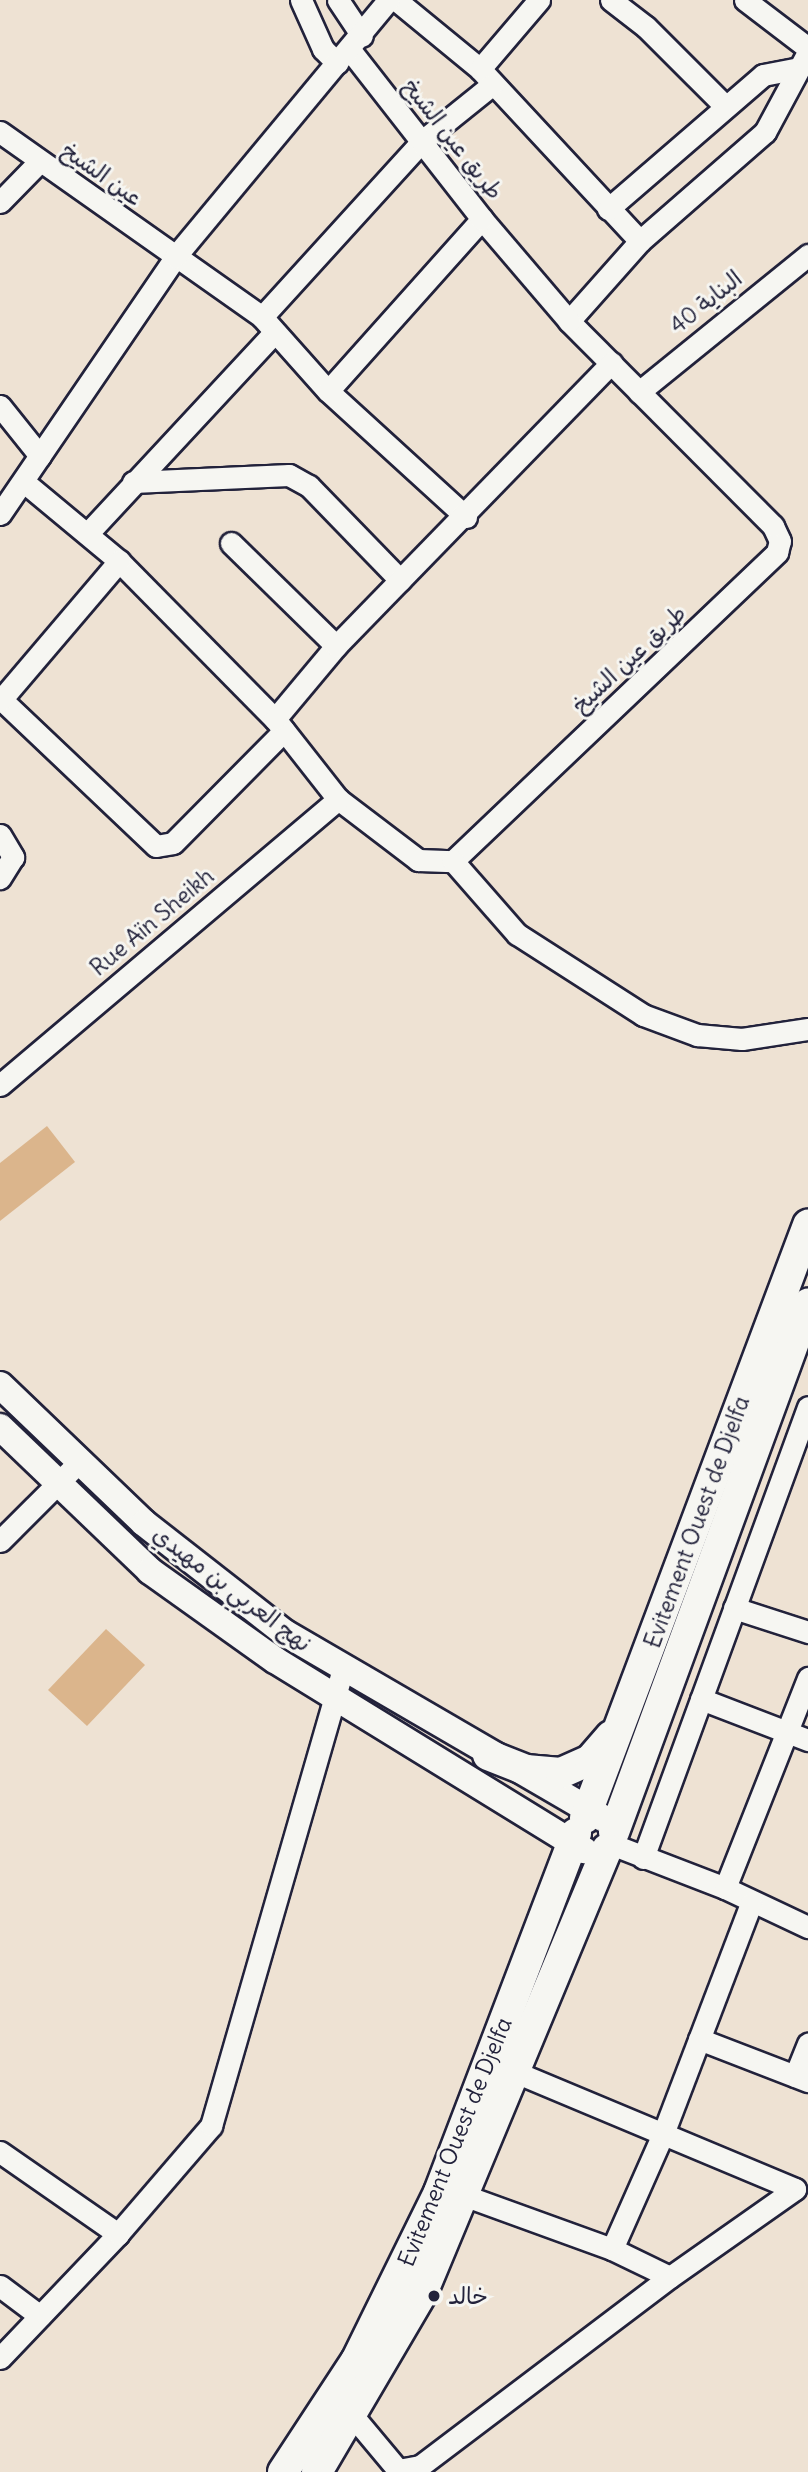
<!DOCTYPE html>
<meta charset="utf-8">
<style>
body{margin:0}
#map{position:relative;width:808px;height:2472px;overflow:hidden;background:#eee2d3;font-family:Delius,"Playpen Sans Arabic",sans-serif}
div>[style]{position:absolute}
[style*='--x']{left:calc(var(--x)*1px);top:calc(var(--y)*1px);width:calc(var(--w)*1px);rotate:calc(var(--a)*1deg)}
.building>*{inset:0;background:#dbb58c}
.roads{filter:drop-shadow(2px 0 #22223b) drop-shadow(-2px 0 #22223b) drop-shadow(0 2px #22223b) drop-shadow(0 -2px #22223b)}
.minor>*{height:21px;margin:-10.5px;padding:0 10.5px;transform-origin:10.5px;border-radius:10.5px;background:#f6f6f2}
.major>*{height:26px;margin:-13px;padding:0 13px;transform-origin:13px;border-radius:13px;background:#f6f6f2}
.highway>*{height:30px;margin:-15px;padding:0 15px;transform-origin:15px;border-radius:15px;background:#f6f6f2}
.dots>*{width:19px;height:19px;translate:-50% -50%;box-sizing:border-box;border:4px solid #f6f6f2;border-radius:50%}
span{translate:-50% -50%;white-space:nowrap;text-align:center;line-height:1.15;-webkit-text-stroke:6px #f6f6f2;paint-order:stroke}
.street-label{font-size:23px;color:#22223b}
.poi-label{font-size:23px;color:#22223b}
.left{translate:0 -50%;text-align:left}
</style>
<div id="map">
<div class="building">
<div style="clip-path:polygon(47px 1126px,75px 1162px,0 1221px,0 1163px)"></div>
<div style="clip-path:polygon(106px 1629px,145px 1665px,87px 1726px,48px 1690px)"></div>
</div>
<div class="roads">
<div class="minor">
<div style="--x:301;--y:0;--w:54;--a:65.8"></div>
<div style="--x:323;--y:49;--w:20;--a:45"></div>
<div style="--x:338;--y:0;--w:43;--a:56.3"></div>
<div style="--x:396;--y:0;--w:109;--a:39.4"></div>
<div style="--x:480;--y:69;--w:235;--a:47.1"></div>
<div style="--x:611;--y:0;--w:44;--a:37.6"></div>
<div style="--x:646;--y:27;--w:110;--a:45"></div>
<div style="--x:745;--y:0;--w:79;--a:37.3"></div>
<div style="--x:480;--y:69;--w:91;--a:-49.5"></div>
<div style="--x:0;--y:132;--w:321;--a:35.2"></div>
<div style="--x:262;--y:317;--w:99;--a:48.3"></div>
<div style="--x:328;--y:391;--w:187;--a:42.4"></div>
<div style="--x:0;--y:202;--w:56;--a:-45.7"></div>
<div style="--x:608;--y:209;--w:205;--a:-40.8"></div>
<div style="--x:763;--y:75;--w:37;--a:-11"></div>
<div style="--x:262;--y:317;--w:238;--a:-47.7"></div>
<div style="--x:422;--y:141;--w:91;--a:-38.8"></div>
<div style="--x:569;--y:321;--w:107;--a:-48.4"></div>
<div style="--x:640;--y:241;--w:166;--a:-41.1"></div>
<div style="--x:765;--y:132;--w:91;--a:-61.7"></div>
<div style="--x:328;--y:391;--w:231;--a:-48.2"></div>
<div style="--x:639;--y:392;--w:218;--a:-39"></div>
<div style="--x:0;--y:406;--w:64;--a:51.3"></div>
<div style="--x:24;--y:482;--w:124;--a:39.7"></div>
<div style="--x:119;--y:561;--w:222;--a:45.4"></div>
<div style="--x:275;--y:719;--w:102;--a:51.8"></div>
<div style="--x:338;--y:799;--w:101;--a:37.3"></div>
<div style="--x:418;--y:860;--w:35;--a:2"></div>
<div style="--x:453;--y:861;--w:448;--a:-43.6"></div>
<div style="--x:777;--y:552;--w:11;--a:-75"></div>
<div style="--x:780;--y:541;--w:17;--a:-115"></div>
<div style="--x:773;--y:526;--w:289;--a:-134.9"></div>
<div style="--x:569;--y:321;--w:134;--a:-130.5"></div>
<div style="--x:482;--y:219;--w:216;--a:-128"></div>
<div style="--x:133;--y:482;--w:156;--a:-2.6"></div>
<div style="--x:289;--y:475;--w:23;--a:29"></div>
<div style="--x:309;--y:486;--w:131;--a:45.9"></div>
<div style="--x:0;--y:514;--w:311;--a:-55.7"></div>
<div style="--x:175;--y:257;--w:334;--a:-50.3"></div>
<div style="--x:88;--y:533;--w:273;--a:-47.1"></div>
<div style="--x:231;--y:543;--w:147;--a:44.4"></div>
<div style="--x:2;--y:700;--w:212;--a:43.5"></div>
<div style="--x:156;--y:846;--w:17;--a:-10"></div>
<div style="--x:173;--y:843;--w:158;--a:-45.3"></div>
<div style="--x:0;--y:701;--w:184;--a:-49.6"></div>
<div style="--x:275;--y:719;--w:95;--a:-50.1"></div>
<div style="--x:336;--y:646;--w:395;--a:-45.8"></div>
<div style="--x:0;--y:835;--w:26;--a:59"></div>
<div style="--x:13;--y:857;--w:25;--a:122"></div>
<div style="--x:453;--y:861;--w:97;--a:48.8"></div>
<div style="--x:517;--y:934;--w:150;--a:32.7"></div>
<div style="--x:643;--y:1015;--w:58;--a:20.3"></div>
<div style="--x:697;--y:1035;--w:45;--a:5.1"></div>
<div style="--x:742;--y:1039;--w:67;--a:-8.6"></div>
<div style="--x:0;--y:1085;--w:443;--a:-40.2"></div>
<div style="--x:0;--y:1541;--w:112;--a:-45"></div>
<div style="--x:734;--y:1608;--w:78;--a:18"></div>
<div style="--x:701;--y:1699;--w:115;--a:21"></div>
<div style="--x:611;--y:1844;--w:122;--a:21.1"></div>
<div style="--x:725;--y:1888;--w:92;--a:25.2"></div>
<div style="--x:643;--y:1858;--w:480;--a:-69.9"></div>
<div style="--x:725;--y:1888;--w:226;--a:-68.4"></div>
<div style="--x:699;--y:2039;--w:117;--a:21.1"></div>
<div style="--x:795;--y:2076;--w:35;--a:-68"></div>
<div style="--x:0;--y:2152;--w:144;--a:34.8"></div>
<div style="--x:463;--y:2195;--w:158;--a:19.9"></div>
<div style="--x:612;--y:2249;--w:64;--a:25.8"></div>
<div style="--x:612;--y:2249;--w:126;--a:-66.1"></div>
<div style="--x:663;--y:2134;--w:247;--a:-69.1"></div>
<div style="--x:0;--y:2286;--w:50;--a:36.9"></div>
<div style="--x:0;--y:2358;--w:171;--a:-46.4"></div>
<div style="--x:118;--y:2234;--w:143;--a:-49.3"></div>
<div style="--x:211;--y:2126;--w:477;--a:-73.9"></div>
<div style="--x:352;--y:2415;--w:72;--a:50.1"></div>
<div style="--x:398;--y:2470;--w:22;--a:-10"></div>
<div style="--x:420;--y:2466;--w:313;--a:-37.1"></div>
<div style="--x:670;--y:2277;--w:153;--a:-35.1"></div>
<div style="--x:795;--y:2189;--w:303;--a:-157.3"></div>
</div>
<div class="major">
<div style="--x:0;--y:1385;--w:199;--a:43.8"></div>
<div style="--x:144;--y:1523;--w:179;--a:38"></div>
<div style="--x:285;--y:1633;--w:368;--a:30.2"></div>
<div style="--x:0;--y:1427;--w:208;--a:43.8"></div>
<div style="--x:150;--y:1571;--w:153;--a:35.5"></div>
<div style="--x:275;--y:1660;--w:363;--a:31.6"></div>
</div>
<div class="highway">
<div style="--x:488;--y:1755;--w:41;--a:21.5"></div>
<div style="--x:526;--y:1770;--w:35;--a:5"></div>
<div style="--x:561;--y:1773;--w:32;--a:-24"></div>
<div style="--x:590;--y:1760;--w:32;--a:-49"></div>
<div style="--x:585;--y:1818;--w:634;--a:-69.39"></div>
<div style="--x:614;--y:1832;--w:563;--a:-69.83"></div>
<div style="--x:283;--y:2472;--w:133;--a:-56.7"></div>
<div style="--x:356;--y:2361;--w:188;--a:-63.8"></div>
<div style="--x:439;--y:2192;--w:384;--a:-69.1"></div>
<div style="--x:317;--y:2472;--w:210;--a:-59.6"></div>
<div style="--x:423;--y:2291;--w:479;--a:-67.4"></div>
</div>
</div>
<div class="dots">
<div style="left:434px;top:2296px;background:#22223b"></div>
</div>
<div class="street-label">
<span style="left:453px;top:139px;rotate:52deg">طريق عين الشيخ</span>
<span style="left:102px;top:174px;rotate:35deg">عين الشيخ</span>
<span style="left:706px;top:302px;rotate:-39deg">البناية 40</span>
<span style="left:629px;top:659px;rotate:-43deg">طريق عين الشيخ</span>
<span style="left:152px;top:922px;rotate:-40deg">Rue Aïn Sheikh</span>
<span style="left:697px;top:1522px;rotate:-70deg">Evitement Ouest de Djelfa</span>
<span style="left:232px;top:1589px;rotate:37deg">نهج العربي بن مهيدي</span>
<span style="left:455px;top:2142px;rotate:-68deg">Evitement Ouest de Djelfa</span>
</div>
<div class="poi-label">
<span class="left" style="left:448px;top:2296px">خالد</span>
</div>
</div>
